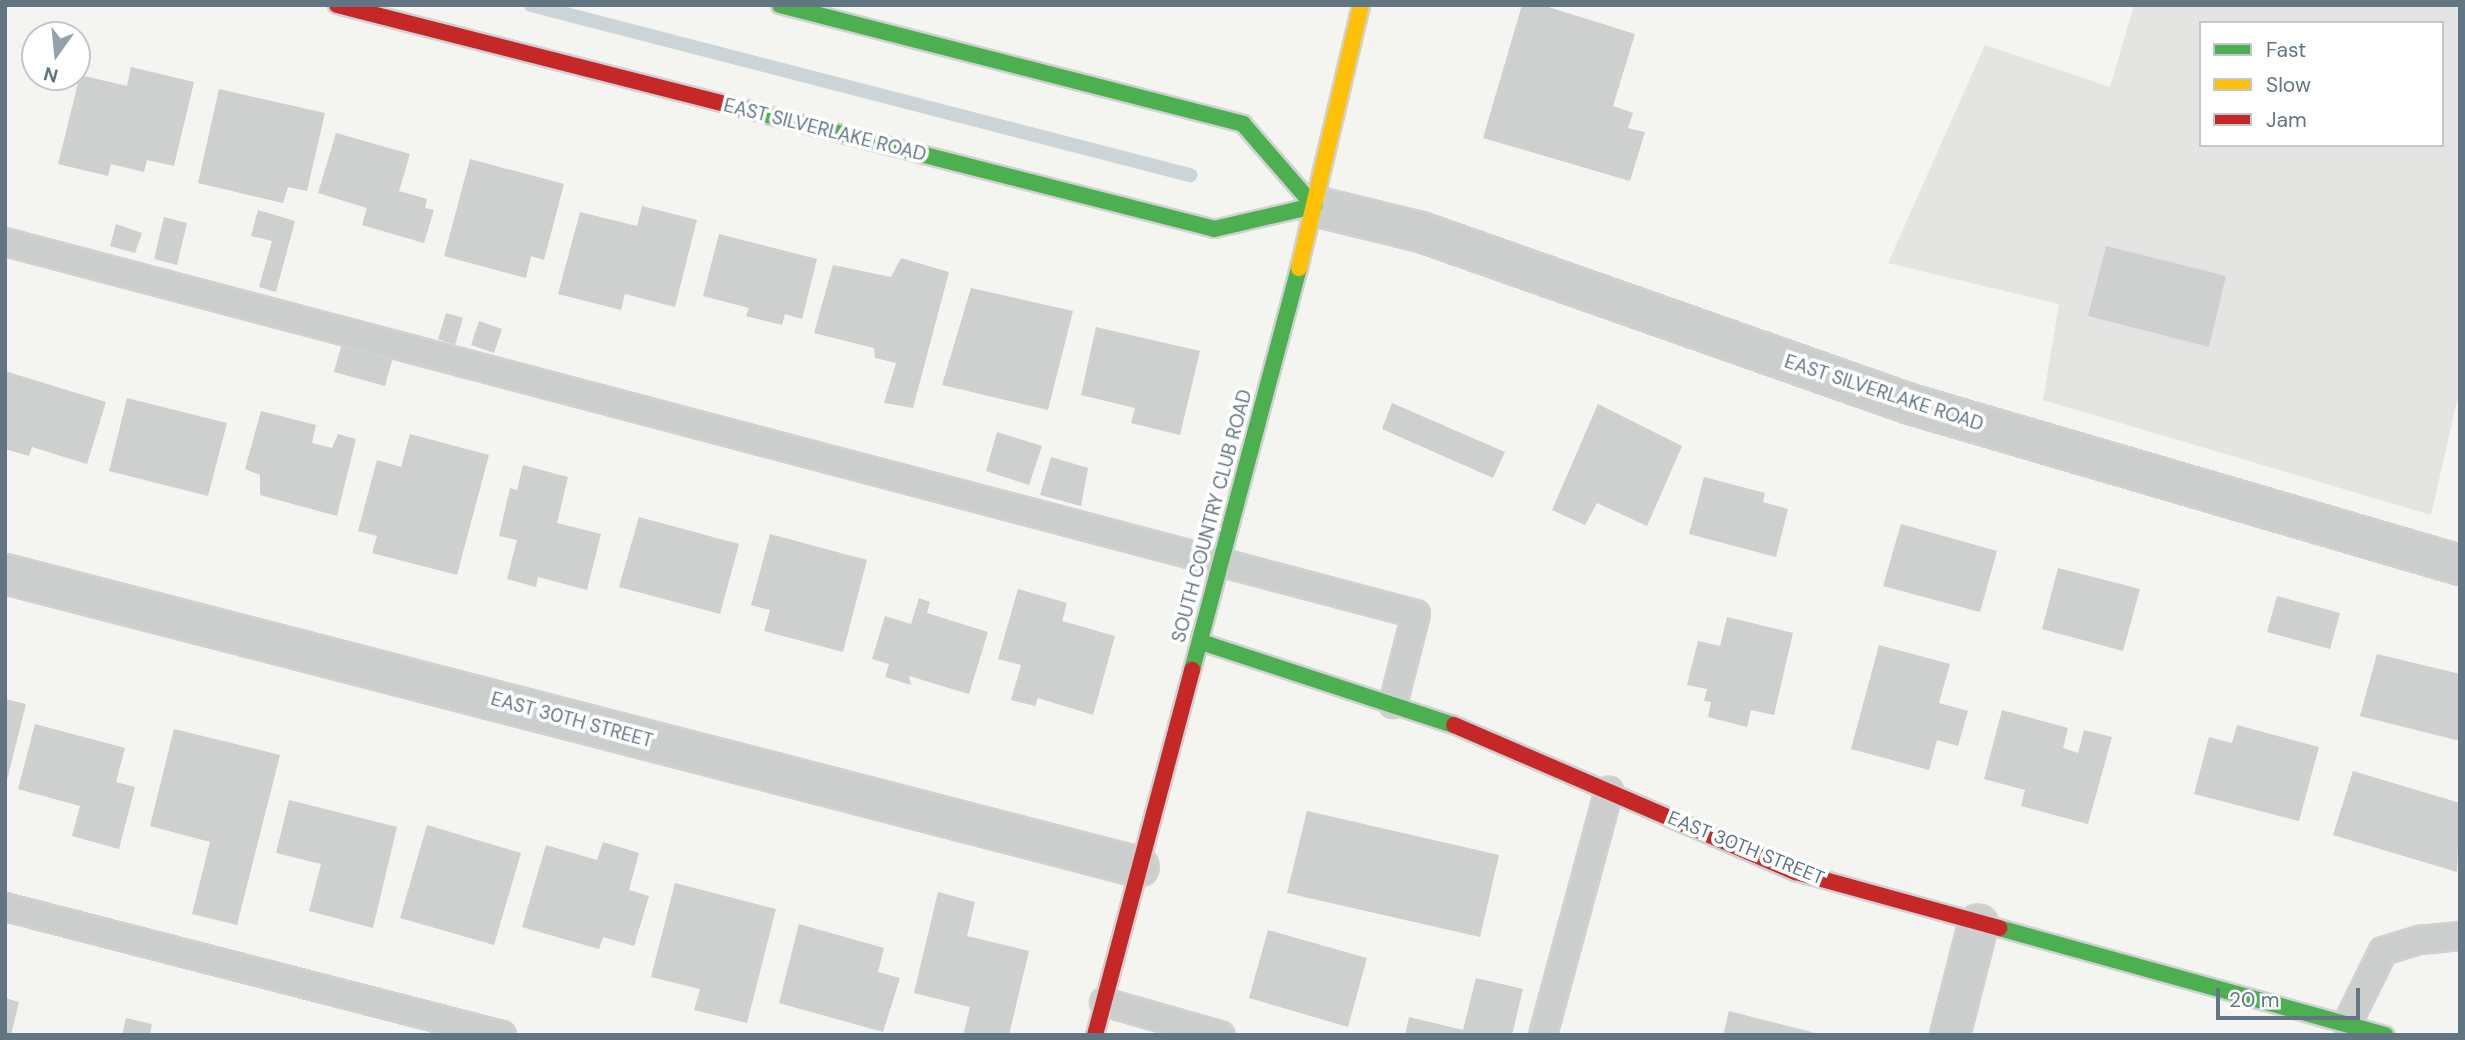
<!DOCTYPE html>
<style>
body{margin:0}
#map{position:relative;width:2465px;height:1040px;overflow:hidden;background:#f4f4f1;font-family:"DM Sans",sans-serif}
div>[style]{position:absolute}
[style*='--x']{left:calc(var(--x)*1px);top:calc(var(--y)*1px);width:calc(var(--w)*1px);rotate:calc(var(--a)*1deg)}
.built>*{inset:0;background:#e4e5e3}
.stream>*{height:14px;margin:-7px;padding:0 7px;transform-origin:7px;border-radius:7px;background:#cbd4d6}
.building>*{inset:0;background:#cecfcf}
.roads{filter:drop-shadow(2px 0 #d0d1d1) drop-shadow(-2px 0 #d0d1d1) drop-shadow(0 2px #d0d1d1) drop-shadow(0 -2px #d0d1d1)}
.lane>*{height:26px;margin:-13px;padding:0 13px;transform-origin:13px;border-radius:13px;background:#cccece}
.street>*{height:38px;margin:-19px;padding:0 19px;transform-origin:19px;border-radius:19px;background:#cccece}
.fast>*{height:16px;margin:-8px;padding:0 8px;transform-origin:8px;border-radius:8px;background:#4caf50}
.slow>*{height:16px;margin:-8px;padding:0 8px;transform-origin:8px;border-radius:8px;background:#ffc107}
.jam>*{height:16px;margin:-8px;padding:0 8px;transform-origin:8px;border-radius:8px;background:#c62828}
span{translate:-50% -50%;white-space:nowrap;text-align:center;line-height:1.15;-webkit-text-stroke:7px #fff;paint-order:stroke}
.street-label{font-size:19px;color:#617583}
.frame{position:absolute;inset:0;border:7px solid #617583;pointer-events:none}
.legend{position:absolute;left:2199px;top:21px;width:245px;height:126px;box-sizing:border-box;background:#fff;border:2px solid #c0c8cd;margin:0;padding:9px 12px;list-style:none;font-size:21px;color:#617583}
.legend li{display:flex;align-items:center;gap:14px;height:35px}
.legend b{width:35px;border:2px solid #c0c8cd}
.north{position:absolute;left:21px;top:21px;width:70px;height:70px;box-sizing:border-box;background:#fff;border:2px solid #c0c8cd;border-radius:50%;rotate:195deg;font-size:19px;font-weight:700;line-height:28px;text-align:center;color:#617583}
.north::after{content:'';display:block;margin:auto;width:24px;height:32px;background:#94a1aa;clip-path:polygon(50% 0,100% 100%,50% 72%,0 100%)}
.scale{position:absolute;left:2216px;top:988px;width:144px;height:32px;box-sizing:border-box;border:4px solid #617583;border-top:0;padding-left:9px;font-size:21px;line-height:24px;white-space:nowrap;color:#617583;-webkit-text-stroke:5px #fff;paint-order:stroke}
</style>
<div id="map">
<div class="built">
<div style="clip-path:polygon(evenodd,2134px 5px,2460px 5px,2460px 388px,2431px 515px,2043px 400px,2059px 304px,1888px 263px,1985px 45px,2110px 87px,2134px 5px,2201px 23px,2442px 23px,2442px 145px,2201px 145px,2201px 23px)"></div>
</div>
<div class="stream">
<div style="--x:531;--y:5;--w:681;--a:14.47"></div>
</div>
<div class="building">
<div style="clip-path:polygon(1522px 5px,1542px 5px,1635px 34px,1613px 106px,1633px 113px,1628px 128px,1645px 132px,1630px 181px,1483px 138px)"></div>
<div style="clip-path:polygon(131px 67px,194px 82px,174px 166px,147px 160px,144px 172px,111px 164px,108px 176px,58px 164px,80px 75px,127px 86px)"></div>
<div style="clip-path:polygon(219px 89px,325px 113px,307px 191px,288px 187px,283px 203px,198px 183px)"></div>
<div style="clip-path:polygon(336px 133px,410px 154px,399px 191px,427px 199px,425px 208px,434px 210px,424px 243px,362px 225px,367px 208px,318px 193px)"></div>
<div style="clip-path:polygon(470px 159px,564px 184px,544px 260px,531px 256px,526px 278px,444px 256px)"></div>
<div style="clip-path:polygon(642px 206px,697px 220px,675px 307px,625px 294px,621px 310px,558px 294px,580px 212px,637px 226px)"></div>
<div style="clip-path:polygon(258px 210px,295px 221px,276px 292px,259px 287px,272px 241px,251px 236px)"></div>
<div style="clip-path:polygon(164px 217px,187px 223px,177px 265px,154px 259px)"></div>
<div style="clip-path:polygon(116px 224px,142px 233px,135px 253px,110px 246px)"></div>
<div style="clip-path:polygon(719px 234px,817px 259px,802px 319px,785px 314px,782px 325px,746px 316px,749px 308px,703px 296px)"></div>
<div style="clip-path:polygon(2106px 246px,2226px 276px,2209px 347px,2088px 316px)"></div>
<div style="clip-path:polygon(901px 258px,949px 272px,913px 408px,884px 403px,896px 363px,875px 358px,874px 348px,814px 333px,833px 265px,891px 277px)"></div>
<div style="clip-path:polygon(971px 288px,1073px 311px,1048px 410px,942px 385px)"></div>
<div style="clip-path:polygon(446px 313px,463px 318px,455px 345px,438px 339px)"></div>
<div style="clip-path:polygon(479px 321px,502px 329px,494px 353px,471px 345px)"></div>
<div style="clip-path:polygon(1096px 327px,1200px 351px,1180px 435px,1131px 423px,1135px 408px,1081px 395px)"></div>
<div style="clip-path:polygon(342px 343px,393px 357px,385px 386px,334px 372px)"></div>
<div style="clip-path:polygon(5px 371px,106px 402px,87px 464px,32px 447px,29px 456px,5px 449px)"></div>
<div style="clip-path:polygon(127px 398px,227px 423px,208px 496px,109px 471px)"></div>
<div style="clip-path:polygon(1392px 403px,1505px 452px,1493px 478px,1382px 429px)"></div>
<div style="clip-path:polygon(1598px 404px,1682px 446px,1647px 526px,1597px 503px,1585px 525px,1552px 510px)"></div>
<div style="clip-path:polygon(261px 411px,316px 425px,312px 443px,332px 448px,338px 434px,356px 439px,337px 516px,260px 495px,260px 475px,245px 469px)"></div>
<div style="clip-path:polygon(997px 432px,1042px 446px,1029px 485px,986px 471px)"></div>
<div style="clip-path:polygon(410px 434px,489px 455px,457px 575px,372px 553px,377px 536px,358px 531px,377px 460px,401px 467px)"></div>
<div style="clip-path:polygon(1051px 457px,1088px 468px,1081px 506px,1040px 495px)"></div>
<div style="clip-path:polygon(523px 465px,568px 477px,557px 523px,601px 534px,587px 590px,538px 577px,536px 587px,507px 579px,517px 540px,499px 536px,510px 488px,517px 490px)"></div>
<div style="clip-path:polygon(1704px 477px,1765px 493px,1763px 502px,1788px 509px,1776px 557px,1689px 534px)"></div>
<div style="clip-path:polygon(639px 517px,739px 544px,720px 614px,619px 587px)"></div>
<div style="clip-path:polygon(1901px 524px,1997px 551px,1980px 612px,1883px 586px)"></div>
<div style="clip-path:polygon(770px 534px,867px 560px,843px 652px,764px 631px,770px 610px,751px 605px)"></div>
<div style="clip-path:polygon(2058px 568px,2140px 589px,2123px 651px,2042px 629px)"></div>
<div style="clip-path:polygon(1018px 589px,1067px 603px,1062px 621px,1115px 636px,1093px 715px,1038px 698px,1035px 706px,1011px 700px,1021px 665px,998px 659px)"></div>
<div style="clip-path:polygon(2277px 596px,2340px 613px,2330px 649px,2267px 632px)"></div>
<div style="clip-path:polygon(919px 598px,930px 602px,927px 613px,988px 632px,969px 694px,909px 676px,911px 685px,885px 677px,889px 664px,872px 659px,885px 616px,911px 624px)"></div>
<div style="clip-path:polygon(1727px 617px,1793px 633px,1774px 715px,1751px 710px,1747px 727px,1708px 717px,1711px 702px,1704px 701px,1707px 689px,1687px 685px,1698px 641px,1720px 646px)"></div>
<div style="clip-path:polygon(1879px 645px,1950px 664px,1939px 703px,1968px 711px,1958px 746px,1937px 740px,1929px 770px,1851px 749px)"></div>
<div style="clip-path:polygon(2377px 654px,2460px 674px,2460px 741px,2360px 716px)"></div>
<div style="clip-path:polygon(5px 699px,26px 704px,6px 784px,5px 784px)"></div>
<div style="clip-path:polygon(2002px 710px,2068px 728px,2063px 748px,2078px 753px,2084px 730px,2112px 737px,2088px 824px,2021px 806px,2025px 790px,1984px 779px)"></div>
<div style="clip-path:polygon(35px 724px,125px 748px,116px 782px,135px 787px,119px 849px,72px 836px,80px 806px,18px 789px)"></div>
<div style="clip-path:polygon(2237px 725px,2319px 747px,2299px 821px,2194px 794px,2209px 737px,2232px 743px)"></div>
<div style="clip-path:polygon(174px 729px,280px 755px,237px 925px,192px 914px,210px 842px,150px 826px)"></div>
<div style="clip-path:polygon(2353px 771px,2460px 803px,2457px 872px,2333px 835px)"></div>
<div style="clip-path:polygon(289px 800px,397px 827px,373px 928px,309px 911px,321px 864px,276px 853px)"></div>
<div style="clip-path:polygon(1307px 811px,1499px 855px,1480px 937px,1287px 893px)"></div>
<div style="clip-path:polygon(427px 825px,521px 853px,494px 945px,400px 918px)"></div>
<div style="clip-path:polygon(603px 842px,639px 853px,629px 890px,649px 896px,634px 946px,603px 937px,599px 949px,522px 927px,546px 845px,597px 860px)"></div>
<div style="clip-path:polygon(675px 883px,776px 909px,747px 1023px,694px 1010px,700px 989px,651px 977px)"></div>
<div style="clip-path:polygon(938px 892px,975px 902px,967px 936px,1029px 951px,1009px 1035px,963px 1035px,970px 1007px,914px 993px)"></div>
<div style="clip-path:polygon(799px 924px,884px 948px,878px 972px,900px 978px,883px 1032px,779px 1003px)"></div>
<div style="clip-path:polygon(1268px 930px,1367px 958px,1348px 1027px,1249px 998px)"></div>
<div style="clip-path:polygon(1476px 978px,1523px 989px,1512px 1035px,1405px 1035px,1409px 1017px,1463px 1030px)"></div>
<div style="clip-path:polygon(5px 998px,19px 1002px,11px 1035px,5px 1035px)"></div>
<div style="clip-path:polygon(1729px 1011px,1819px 1034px,1819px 1035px,1723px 1035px)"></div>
<div style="clip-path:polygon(126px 1018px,152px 1024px,150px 1035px,122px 1035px)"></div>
</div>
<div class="roads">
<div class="lane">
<div style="--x:5;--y:242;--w:1459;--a:14.77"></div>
<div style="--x:1416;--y:614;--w:93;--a:104.3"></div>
<div style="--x:5;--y:907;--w:513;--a:14.44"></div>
<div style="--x:1104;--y:1002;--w:121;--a:15.9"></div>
<div style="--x:2347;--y:1024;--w:81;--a:-63.7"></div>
<div style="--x:2383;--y:951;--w:39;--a:-17"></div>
<div style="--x:2420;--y:940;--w:40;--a:-5.7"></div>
<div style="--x:1543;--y:1035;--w:253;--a:-74.9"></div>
</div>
<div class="street">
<div style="--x:1314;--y:206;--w:110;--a:13.7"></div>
<div style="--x:1421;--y:232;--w:518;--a:19.38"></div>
<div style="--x:1910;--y:404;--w:573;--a:16.32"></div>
<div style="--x:5;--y:574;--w:1171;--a:14.49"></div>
<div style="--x:1950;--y:1035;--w:114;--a:-75.7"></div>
</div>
<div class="fast">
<div style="--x:780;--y:5;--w:478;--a:14.4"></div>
<div style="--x:1243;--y:124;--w:108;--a:49.1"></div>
<div style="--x:748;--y:110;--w:481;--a:14.3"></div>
<div style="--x:1214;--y:229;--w:103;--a:-13"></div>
<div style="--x:1201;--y:642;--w:266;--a:18.2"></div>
<div style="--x:1192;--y:670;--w:416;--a:-75.1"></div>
<div style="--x:1999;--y:928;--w:401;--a:15.5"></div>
</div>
<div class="slow">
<div style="--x:1299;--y:268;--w:270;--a:-76.7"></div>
</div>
<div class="jam">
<div style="--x:337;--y:5;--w:424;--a:14.3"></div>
<div style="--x:1454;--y:725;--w:372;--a:23.3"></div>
<div style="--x:1796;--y:872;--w:211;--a:15.4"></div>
<div style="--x:1095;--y:1035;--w:378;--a:-75.1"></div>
</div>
</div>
<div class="street-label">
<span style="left:825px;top:130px;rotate:14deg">EAST SILVERLAKE ROAD</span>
<span style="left:1884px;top:393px;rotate:18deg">EAST SILVERLAKE ROAD</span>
<span style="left:1212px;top:516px;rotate:-75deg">SOUTH COUNTRY CLUB ROAD</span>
<span style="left:572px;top:720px;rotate:15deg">EAST 30TH STREET</span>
<span style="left:1746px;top:848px;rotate:22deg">EAST 30TH STREET</span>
</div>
<div class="frame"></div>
<ul class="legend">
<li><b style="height:9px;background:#4caf50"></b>Fast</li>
<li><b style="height:9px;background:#ffc107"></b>Slow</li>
<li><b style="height:9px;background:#c62828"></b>Jam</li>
</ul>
<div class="north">N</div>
<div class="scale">20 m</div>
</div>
